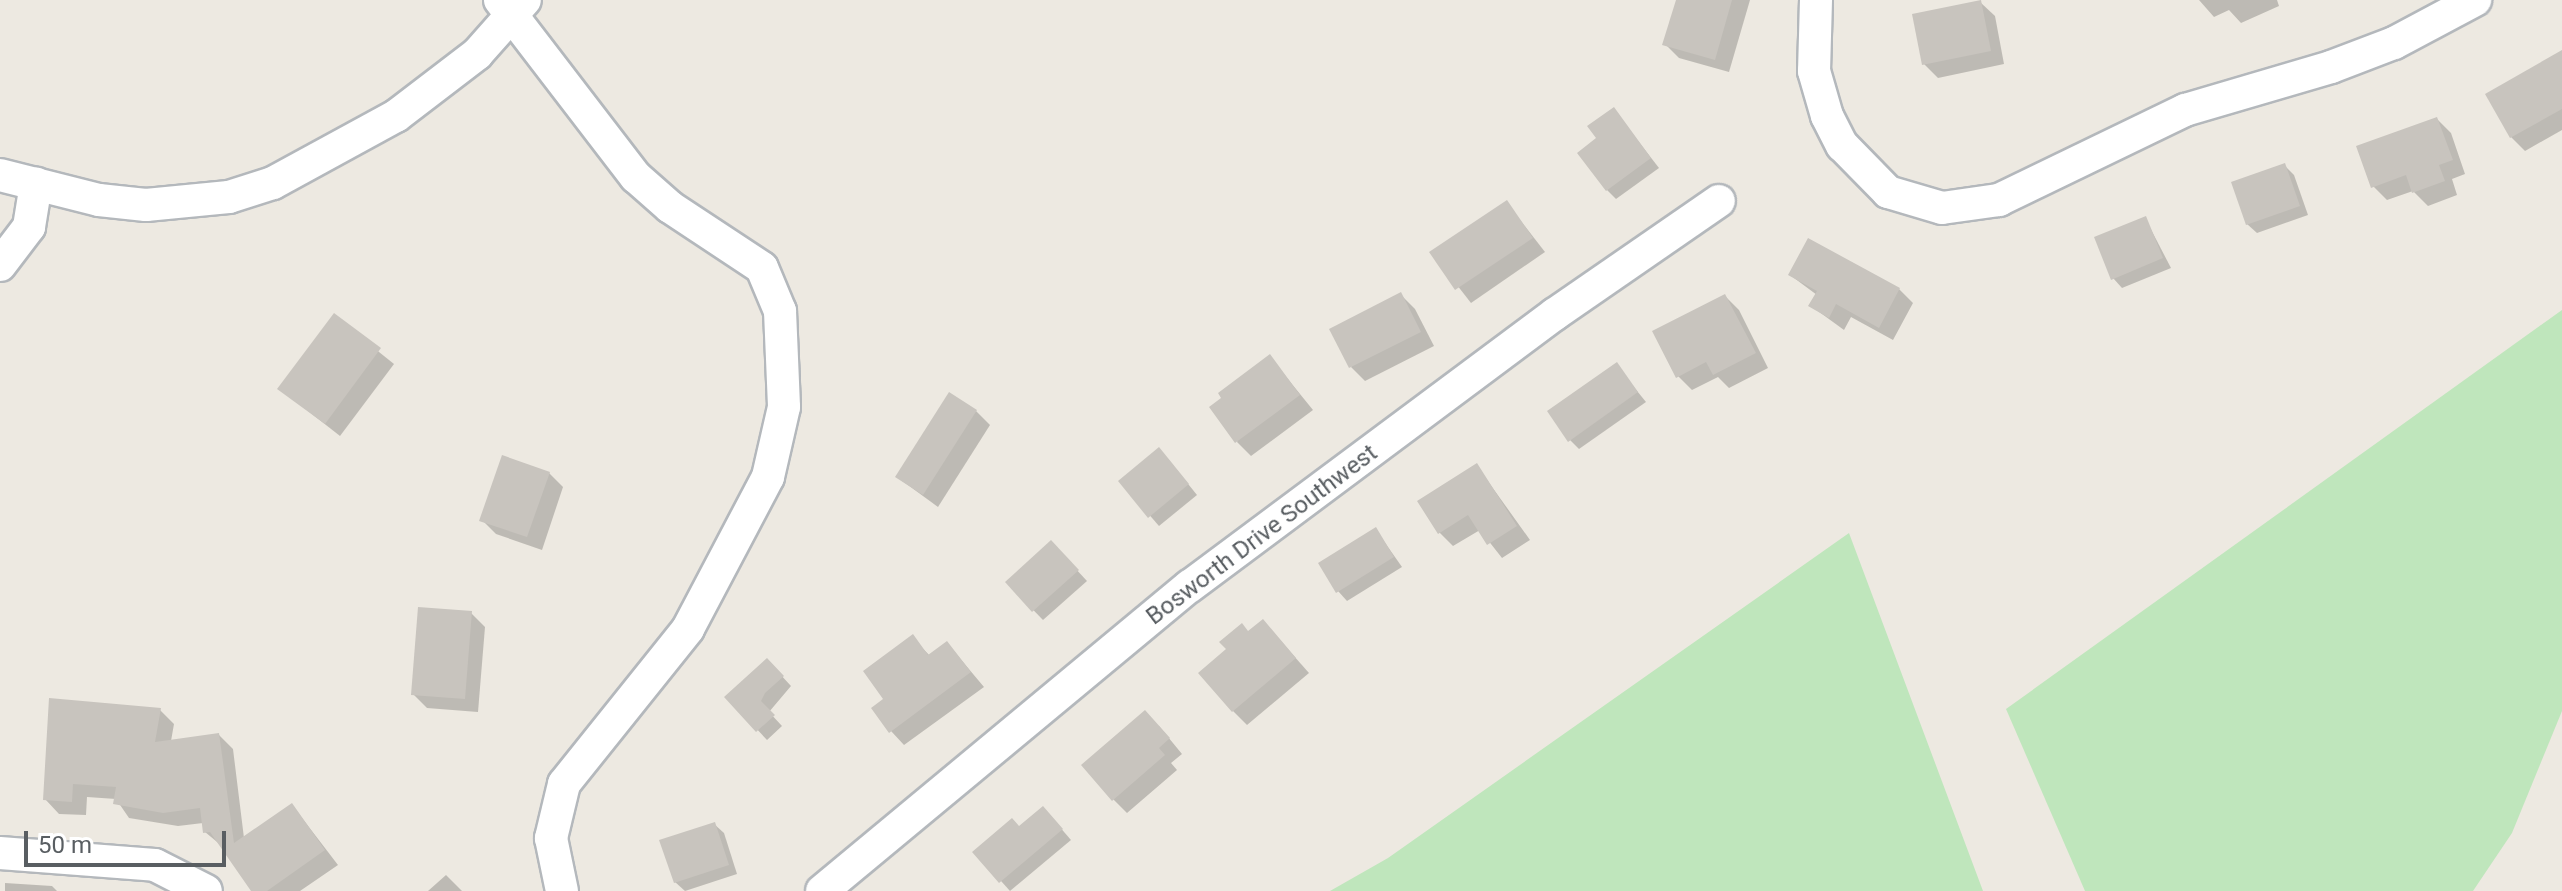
<!DOCTYPE html>
<style>
body{margin:0}
#map{position:relative;width:2562px;height:891px;overflow:hidden;background:#ede9e1;font-family:Roboto,sans-serif}
div>[style]{position:absolute}
[style*='--x']{left:calc(var(--x)*1px);top:calc(var(--y)*1px);width:calc(var(--w)*1px);rotate:calc(var(--a)*1deg)}
.green>*{inset:0;background:#bfe6bc}
.shadow>*{inset:0;background:#0003}
.building>*{inset:0;background:#c8c4be}
.roads{filter:drop-shadow(2px 0 #b4b8bc) drop-shadow(-2px 0 #b4b8bc) drop-shadow(0 2px #b4b8bc) drop-shadow(0 -2px #b4b8bc)}
.street>*{height:32px;margin:-16px;padding:0 16px;transform-origin:16px;border-radius:16px;background:#fff}
span{translate:-50% -50%;white-space:nowrap;text-align:center;line-height:1.15;-webkit-text-stroke:6px #fff;paint-order:stroke}
.street-label{font-size:24px;color:#595e62}
.scale{position:absolute;left:24px;top:831px;width:202px;height:36px;box-sizing:border-box;border:4px solid #595e62;border-top:0;padding-left:10px;font-size:24px;line-height:28px;white-space:nowrap;color:#595e62;-webkit-text-stroke:6px #fff;paint-order:stroke}
</style>
<div id="map">
<div class="green">
<div style="clip-path:polygon(2562px 310px,2562px 711px,2512px 833px,2473px 891px,2085px 891px,2006px 709px)"></div>
<div style="clip-path:polygon(1849px 533px,1983px 891px,1330px 891px,1388px 858px)"></div>
</div>
<div class="shadow">
<div style="clip-path:polygon(1678px 0,1750px 0,1729px 72px,1679px 58px,1665px 44px)"></div>
<div style="clip-path:polygon(2199px 0,2277px 0,2279px 6px,2241px 23px,2229px 10px,2214px 17px)"></div>
<div style="clip-path:polygon(1980px 2px,1995px 16px,2004px 64px,1938px 78px,1924px 64px)"></div>
<div style="clip-path:polygon(2562px 52px,2562px 130px,2525px 151px,2511px 137px)"></div>
<div style="clip-path:polygon(1614px 110px,1659px 168px,1616px 199px,1607px 190px,1599px 139px)"></div>
<div style="clip-path:polygon(2437px 119px,2451px 133px,2465px 174px,2452px 179px,2457px 195px,2428px 206px,2413px 191px,2387px 200px,2373px 186px)"></div>
<div style="clip-path:polygon(2285px 166px,2294px 175px,2308px 215px,2257px 233px,2247px 224px)"></div>
<div style="clip-path:polygon(1506px 202px,1545px 252px,1471px 303px,1432px 253px)"></div>
<div style="clip-path:polygon(2145px 218px,2171px 268px,2122px 288px,2113px 278px)"></div>
<div style="clip-path:polygon(1790px 275px,1899px 289px,1913px 303px,1893px 340px,1851px 317px,1844px 330px,1811px 306px,1817px 295px)"></div>
<div style="clip-path:polygon(1401px 295px,1415px 309px,1434px 346px,1365px 381px,1351px 367px)"></div>
<div style="clip-path:polygon(1725px 296px,1739px 310px,1768px 368px,1729px 388px,1718px 377px,1692px 390px,1678px 376px)"></div>
<div style="clip-path:polygon(334px 316px,394px 364px,340px 436px,280px 389px)"></div>
<div style="clip-path:polygon(1270px 357px,1313px 410px,1251px 456px,1237px 442px)"></div>
<div style="clip-path:polygon(1616px 365px,1646px 402px,1579px 449px,1570px 440px)"></div>
<div style="clip-path:polygon(976px 411px,990px 425px,938px 507px,897px 477px)"></div>
<div style="clip-path:polygon(1168px 459px,1197px 495px,1159px 526px,1120px 481px)"></div>
<div style="clip-path:polygon(1477px 466px,1530px 540px,1502px 558px,1480px 530px,1453px 546px,1439px 532px)"></div>
<div style="clip-path:polygon(549px 473px,563px 487px,542px 550px,496px 534px,482px 520px)"></div>
<div style="clip-path:polygon(1376px 530px,1402px 567px,1347px 601px,1338px 591px)"></div>
<div style="clip-path:polygon(1060px 552px,1087px 581px,1043px 620px,1007px 583px)"></div>
<div style="clip-path:polygon(471px 613px,485px 627px,478px 712px,427px 708px,413px 694px)"></div>
<div style="clip-path:polygon(1263px 621px,1309px 673px,1247px 725px,1233px 711px,1249px 633px)"></div>
<div style="clip-path:polygon(912px 637px,930px 656px,947px 643px,984px 687px,904px 745px,891px 731px,886px 699px)"></div>
<div style="clip-path:polygon(767px 660px,791px 686px,769px 712px,782px 726px,767px 740px,727px 697px)"></div>
<div style="clip-path:polygon(160px 710px,174px 724px,171px 741px,219px 735px,233px 749px,244px 838px,292px 805px,338px 865px,300px 891px,253px 891px,222px 846px,205px 832px,203px 823px,178px 826px,129px 818px,116px 799px,87px 797px,86px 815px,59px 814px,45px 799px)"></div>
<div style="clip-path:polygon(1159px 726px,1182px 754px,1171px 763px,1177px 770px,1127px 813px,1113px 799px)"></div>
<div style="clip-path:polygon(1052px 818px,1071px 840px,1010px 891px,975px 852px)"></div>
<div style="clip-path:polygon(714px 824px,724px 833px,737px 874px,685px 891px,675px 882px)"></div>
<div style="clip-path:polygon(446px 875px,462px 891px,428px 891px)"></div>
<div style="clip-path:polygon(5px 883px,52px 886px,57px 891px,5px 891px)"></div>
</div>
<div class="building">
<div style="clip-path:polygon(1676px 0,1732px 0,1715px 60px,1662px 45px)"></div>
<div style="clip-path:polygon(1981px 0,1991px 51px,1922px 65px,1912px 14px)"></div>
<div style="clip-path:polygon(2562px 50px,2562px 109px,2510px 138px,2485px 94px)"></div>
<div style="clip-path:polygon(1614px 107px,1651px 158px,1606px 191px,1577px 153px,1596px 138px,1587px 126px)"></div>
<div style="clip-path:polygon(2437px 117px,2453px 160px,2439px 165px,2445px 181px,2412px 193px,2406px 175px,2371px 188px,2356px 146px)"></div>
<div style="clip-path:polygon(2285px 163px,2300px 206px,2246px 225px,2231px 182px)"></div>
<div style="clip-path:polygon(1507px 200px,1533px 238px,1455px 290px,1429px 252px)"></div>
<div style="clip-path:polygon(2146px 216px,2163px 258px,2111px 280px,2094px 237px)"></div>
<div style="clip-path:polygon(1808px 238px,1900px 288px,1879px 328px,1836px 304px,1829px 318px,1808px 306px,1817px 291px,1788px 275px)"></div>
<div style="clip-path:polygon(1401px 292px,1421px 332px,1349px 368px,1329px 329px)"></div>
<div style="clip-path:polygon(1725px 294px,1756px 353px,1713px 375px,1706px 362px,1676px 378px,1652px 331px)"></div>
<div style="clip-path:polygon(334px 313px,381px 348px,325px 424px,277px 389px)"></div>
<div style="clip-path:polygon(1270px 354px,1300px 395px,1235px 443px,1209px 407px,1221px 398px,1218px 393px)"></div>
<div style="clip-path:polygon(1617px 362px,1638px 392px,1568px 442px,1547px 411px)"></div>
<div style="clip-path:polygon(949px 392px,977px 410px,923px 495px,895px 477px)"></div>
<div style="clip-path:polygon(1159px 447px,1189px 484px,1148px 518px,1118px 481px)"></div>
<div style="clip-path:polygon(502px 455px,550px 472px,527px 537px,479px 521px)"></div>
<div style="clip-path:polygon(1477px 463px,1517px 526px,1487px 545px,1468px 515px,1438px 534px,1417px 501px)"></div>
<div style="clip-path:polygon(1376px 527px,1394px 557px,1336px 593px,1318px 563px)"></div>
<div style="clip-path:polygon(1051px 540px,1079px 570px,1032px 612px,1005px 582px)"></div>
<div style="clip-path:polygon(418px 607px,472px 611px,465px 699px,411px 695px)"></div>
<div style="clip-path:polygon(1263px 619px,1296px 658px,1232px 712px,1198px 673px,1226px 649px,1219px 642px,1242px 623px,1248px 631px)"></div>
<div style="clip-path:polygon(913px 634px,928px 655px,947px 641px,971px 672px,889px 733px,871px 708px,883px 699px,863px 671px)"></div>
<div style="clip-path:polygon(767px 658px,784px 676px,765px 693px,761px 701px,775px 715px,756px 732px,724px 697px)"></div>
<div style="clip-path:polygon(49px 698px,161px 708px,155px 742px,219px 733px,234px 843px,292px 803px,325px 850px,267px 891px,251px 891px,210px 832px,203px 833px,200px 808px,163px 813px,113px 804px,116px 787px,73px 784px,72px 802px,43px 800px)"></div>
<div style="clip-path:polygon(1145px 710px,1170px 738px,1159px 748px,1165px 755px,1112px 801px,1081px 765px)"></div>
<div style="clip-path:polygon(1043px 806px,1063px 829px,999px 883px,972px 852px,1012px 818px,1019px 826px)"></div>
<div style="clip-path:polygon(715px 822px,729px 865px,674px 883px,659px 840px)"></div>
</div>
<div class="roads">
<div class="street">
<div style="--x:500;--y:0;--w:223;--a:52.5"></div>
<div style="--x:636;--y:177;--w:45;--a:41.4"></div>
<div style="--x:670;--y:207;--w:110;--a:33.5"></div>
<div style="--x:762;--y:268;--w:47;--a:67.3"></div>
<div style="--x:780;--y:311;--w:96;--a:87.6"></div>
<div style="--x:784;--y:407;--w:72;--a:102.9"></div>
<div style="--x:768;--y:477;--w:172;--a:117.8"></div>
<div style="--x:688;--y:629;--w:198;--a:128.7"></div>
<div style="--x:564;--y:784;--w:56;--a:103.5"></div>
<div style="--x:551;--y:838;--w:54;--a:78.3"></div>
<div style="--x:1816;--y:0;--w:71;--a:91.6"></div>
<div style="--x:1814;--y:71;--w:47;--a:73.9"></div>
<div style="--x:1827;--y:116;--w:33;--a:63"></div>
<div style="--x:1842;--y:145;--w:66;--a:45.6"></div>
<div style="--x:1888;--y:192;--w:56;--a:16.5"></div>
<div style="--x:1942;--y:208;--w:58;--a:-8"></div>
<div style="--x:1999;--y:200;--w:207;--a:-25.8"></div>
<div style="--x:2185;--y:110;--w:152;--a:-16.4"></div>
<div style="--x:2331;--y:67;--w:67;--a:-20.9"></div>
<div style="--x:2394;--y:43;--w:92;--a:-28"></div>
<div style="--x:0;--y:175;--w:102;--a:14.2"></div>
<div style="--x:99;--y:200;--w:47;--a:6.1"></div>
<div style="--x:146;--y:205;--w:83;--a:-5.5"></div>
<div style="--x:229;--y:197;--w:46;--a:-17.7"></div>
<div style="--x:273;--y:183;--w:140;--a:-28.6"></div>
<div style="--x:396;--y:116;--w:102;--a:-37.4"></div>
<div style="--x:477;--y:54;--w:72;--a:-48.4"></div>
<div style="--x:0;--y:265;--w:48;--a:-52.7"></div>
<div style="--x:29;--y:227;--w:44;--a:-80.8"></div>
<div style="--x:0;--y:853;--w:155;--a:4.4"></div>
<div style="--x:155;--y:865;--w:57;--a:27"></div>
<div style="--x:822;--y:891;--w:478;--a:-39.7"></div>
<div style="--x:1190;--y:586;--w:455;--a:-36.7"></div>
<div style="--x:1555;--y:314;--w:199;--a:-34.6"></div>
</div>
</div>
<div class="street-label">
<span style="left:1262px;top:535px;rotate:-37deg">Bosworth Drive Southwest</span>
</div>
<div class="scale">50 m</div>
</div>
